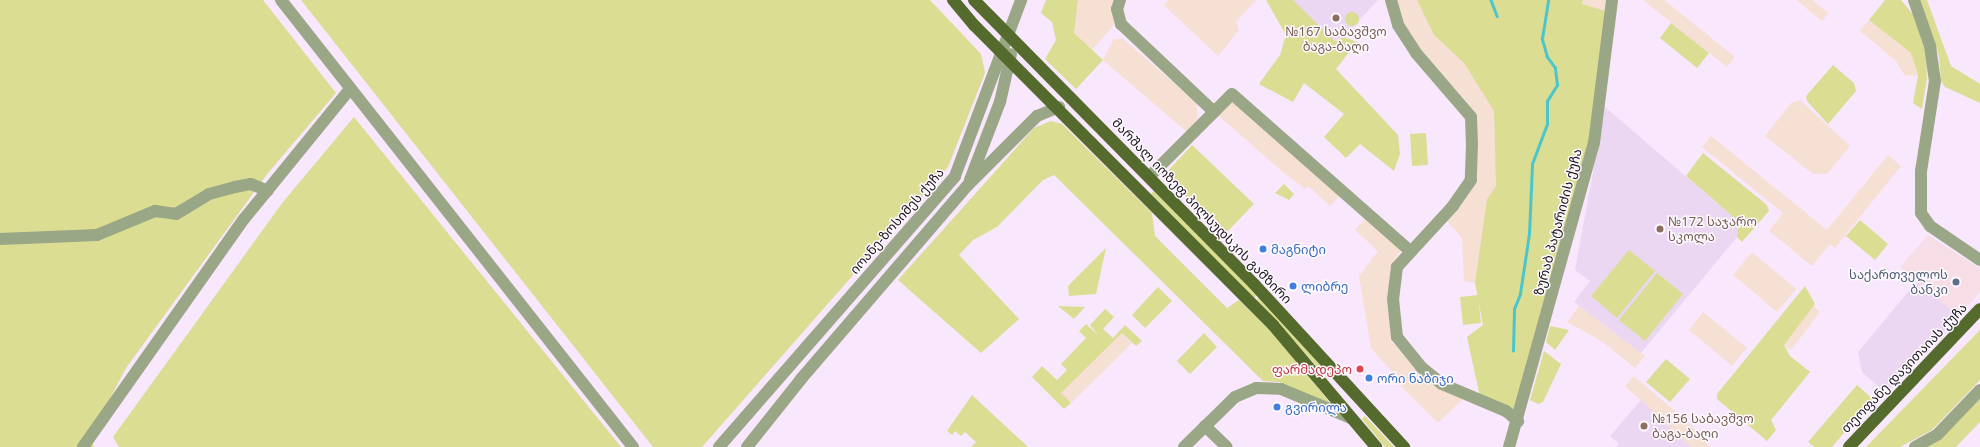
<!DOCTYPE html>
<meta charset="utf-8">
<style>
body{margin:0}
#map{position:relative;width:1980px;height:447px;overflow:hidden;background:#f9e7fe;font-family:Georgia,"Noto Sans Georgian",serif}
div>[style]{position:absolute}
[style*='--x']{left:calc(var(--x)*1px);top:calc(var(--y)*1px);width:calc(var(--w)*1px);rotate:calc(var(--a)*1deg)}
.commercial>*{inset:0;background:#f6dde6}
.industrial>*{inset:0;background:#f6dfd3}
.built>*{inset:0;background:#ecd7f2}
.green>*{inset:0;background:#dadd92}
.round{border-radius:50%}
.stream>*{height:2.5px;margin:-1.25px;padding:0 1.25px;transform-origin:1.25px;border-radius:1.25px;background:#4dc6cb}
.minor>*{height:12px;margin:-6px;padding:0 6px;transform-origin:6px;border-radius:6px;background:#9aa787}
.major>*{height:12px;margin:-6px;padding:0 6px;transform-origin:6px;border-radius:6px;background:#556b2e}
.dots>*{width:11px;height:11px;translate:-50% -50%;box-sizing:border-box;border:2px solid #fefaff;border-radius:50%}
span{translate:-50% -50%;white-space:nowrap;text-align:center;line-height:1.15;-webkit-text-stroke:3px #fefaff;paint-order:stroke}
.education-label{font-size:13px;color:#785e54}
.left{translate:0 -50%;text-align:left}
.street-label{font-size:13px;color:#1a141c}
.shop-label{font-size:13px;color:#366cbe}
.service-label{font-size:13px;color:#4e5e75}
.right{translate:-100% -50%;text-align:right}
.health-label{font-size:13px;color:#be3a42}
</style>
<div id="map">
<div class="commercial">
<div style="clip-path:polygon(1928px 235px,1980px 269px,1980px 292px,1958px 316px,1900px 267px)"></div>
</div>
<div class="industrial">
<div style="clip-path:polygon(1078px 0,1116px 0,1114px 25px,1092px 50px,1074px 33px)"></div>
<div style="clip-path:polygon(1169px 0,1256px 0,1236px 22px,1239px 30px,1218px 56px,1164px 5px)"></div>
<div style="clip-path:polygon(1397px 0,1417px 0,1434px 35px,1464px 63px,1494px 111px,1496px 186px,1487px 199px,1475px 283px,1464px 281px,1462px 238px,1447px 221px,1477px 180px,1476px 119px,1467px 102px,1420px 51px,1400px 17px)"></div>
<div style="clip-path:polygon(1583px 0,1608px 0,1606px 11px,1582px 4px)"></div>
<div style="clip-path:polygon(1643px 0,1664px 0,1735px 57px,1727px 67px)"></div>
<div style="clip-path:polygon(1796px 0,1812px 0,1828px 13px,1822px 21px)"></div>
<div style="clip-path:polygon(1869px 20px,1911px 53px,1918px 75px,1905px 76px,1896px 61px,1860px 31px)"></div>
<div style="clip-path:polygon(1114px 39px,1123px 39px,1196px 102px,1198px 118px,1187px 132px,1103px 60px)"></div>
<div style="clip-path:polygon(1800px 100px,1850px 146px,1827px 174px,1813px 174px,1765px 136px,1791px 103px)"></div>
<div style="clip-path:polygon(1233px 101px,1341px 194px,1330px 206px,1308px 186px,1305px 189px,1283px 172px,1219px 116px)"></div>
<div style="clip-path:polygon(1711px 136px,1827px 230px,1888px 155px,1901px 166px,1835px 248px,1830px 244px,1812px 266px,1769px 231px,1783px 213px,1702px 147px)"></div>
<div style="clip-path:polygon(1367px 217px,1403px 248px,1394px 261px,1387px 300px,1392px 342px,1432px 384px,1463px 399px,1438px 423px,1391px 376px,1394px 374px,1371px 348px,1359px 276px,1378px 251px,1355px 230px)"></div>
<div style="clip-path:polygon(1752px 252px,1796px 289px,1777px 312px,1733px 275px)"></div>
<div style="clip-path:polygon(1579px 306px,1645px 356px,1635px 368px,1603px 342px,1567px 322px)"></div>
<div style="clip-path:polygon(1813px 306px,1820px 312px,1791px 350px,1784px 345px)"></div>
<div style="clip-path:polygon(1703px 312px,1747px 348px,1732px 366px,1689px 330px)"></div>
<div style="clip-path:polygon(1122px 333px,1132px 343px,1071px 403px,1061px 393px)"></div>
<div style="clip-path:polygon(1634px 376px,1691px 425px,1710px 447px,1691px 447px,1625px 386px)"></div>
</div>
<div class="built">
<div style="clip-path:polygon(1293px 0,1378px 0,1344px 37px,1335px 41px)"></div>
<div style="clip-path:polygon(1605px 107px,1738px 221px,1737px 237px,1641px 353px,1574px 302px,1590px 281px,1575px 270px)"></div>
<div style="clip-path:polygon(1917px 281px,1958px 316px,1891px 388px,1881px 389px,1862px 372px,1858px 352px)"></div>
<div style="clip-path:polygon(1641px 400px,1659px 417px,1691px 447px,1616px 447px,1619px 444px,1610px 436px)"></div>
</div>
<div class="green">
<div style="clip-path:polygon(0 0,263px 0,336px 93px,268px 173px,126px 368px,90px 437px,94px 447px,0 447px)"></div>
<div style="clip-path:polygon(301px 0,930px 0,981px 54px,985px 73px,948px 167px,702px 447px,653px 447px)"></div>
<div style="clip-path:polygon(1046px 0,1078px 0,1074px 33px,1103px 60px,1076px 89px,1045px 59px,1056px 40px,1052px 22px,1041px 13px)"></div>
<div style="clip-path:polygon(1266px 0,1293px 0,1335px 41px,1344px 37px,1357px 42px,1336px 69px,1398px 135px,1400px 154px,1394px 171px,1360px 144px,1346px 158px,1324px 137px,1344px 114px,1304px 83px,1293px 102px,1259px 84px,1280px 55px,1286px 35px)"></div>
<div style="clip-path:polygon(1417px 0,1583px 0,1582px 4px,1606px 11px,1589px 150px,1517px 411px,1480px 397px,1467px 337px,1483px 325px,1475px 283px,1487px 199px,1496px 186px,1494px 111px,1464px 63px,1434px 35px)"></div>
<div style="clip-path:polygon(1885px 0,1901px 0,1916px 18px,1926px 54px,1927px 78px,1922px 109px,1913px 103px,1918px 75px,1911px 53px,1869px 20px)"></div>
<div style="clip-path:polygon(1920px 0,1927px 0,1951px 66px,1980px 84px,1980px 103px,1945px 87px,1941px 81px,1939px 56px)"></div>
<div class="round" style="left:1345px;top:12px;width:14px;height:14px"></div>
<div style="clip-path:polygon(1671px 23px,1709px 53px,1697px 68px,1660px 38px)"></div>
<div style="clip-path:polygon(1833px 65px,1854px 83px,1856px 91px,1828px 124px,1807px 101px,1806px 96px)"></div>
<div style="clip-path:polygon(354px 117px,621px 447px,119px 447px,113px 437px,283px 202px)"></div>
<div style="clip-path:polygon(1051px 121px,1062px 124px,1152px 213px,1155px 236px,1227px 308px,1239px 300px,1281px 341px,1330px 403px,1328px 406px,1279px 382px,1263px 381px,1054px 175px,1043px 180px,997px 227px,973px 240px,959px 255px,1019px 319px,981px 353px,898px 280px,1034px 128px)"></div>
<div style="clip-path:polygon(1426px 133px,1428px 165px,1412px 166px,1410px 134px)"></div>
<div style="clip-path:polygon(1192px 145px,1254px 204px,1223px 236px,1165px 174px)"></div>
<div style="clip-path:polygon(1703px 153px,1767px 205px,1769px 211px,1742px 242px,1737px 237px,1738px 221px,1686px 176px)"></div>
<div style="clip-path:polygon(1284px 184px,1294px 194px,1289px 200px,1275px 193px)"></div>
<div style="clip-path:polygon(1154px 191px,1257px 295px,1254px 298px,1151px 194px)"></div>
<div style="clip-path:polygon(1860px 220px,1888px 244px,1875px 260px,1846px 236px)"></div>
<div style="clip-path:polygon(1106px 248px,1096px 294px,1069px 296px,1068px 286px)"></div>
<div style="clip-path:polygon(1629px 250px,1655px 271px,1617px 318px,1591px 296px)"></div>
<div style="clip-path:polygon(1657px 273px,1683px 294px,1645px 341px,1619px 320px)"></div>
<div style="clip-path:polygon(1805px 286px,1815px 304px,1784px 345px,1790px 356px,1810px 372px,1771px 420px,1776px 430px,1767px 441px,1717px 399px,1717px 394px)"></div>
<div style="clip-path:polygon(1158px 287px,1172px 301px,1145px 328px,1132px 315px)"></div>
<div style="clip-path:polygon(1478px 295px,1481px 323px,1463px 325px,1460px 297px)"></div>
<div style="clip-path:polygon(1259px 297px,1331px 376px,1328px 379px,1257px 300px)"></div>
<div style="clip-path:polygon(1058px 306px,1085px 307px,1074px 319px)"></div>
<div style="clip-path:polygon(1105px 309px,1114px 317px,1103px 329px,1113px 338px,1125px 325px,1142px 341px,1136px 346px,1122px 333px,1061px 393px,1071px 403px,1064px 409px,1032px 377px,1042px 366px,1057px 380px,1067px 370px,1061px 364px,1086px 338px,1079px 331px,1086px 324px,1098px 335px,1090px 325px)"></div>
<div style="clip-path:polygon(1550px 326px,1569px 330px,1555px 350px,1546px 342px)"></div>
<div style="clip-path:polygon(1980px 330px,1980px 380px,1932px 430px,1900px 447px,1866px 447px)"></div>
<div style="clip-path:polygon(1204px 333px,1217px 347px,1190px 374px,1177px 361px)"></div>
<div style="clip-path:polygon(1544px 351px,1561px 364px,1543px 402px,1538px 404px,1530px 400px)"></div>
<div style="clip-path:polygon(1666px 359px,1690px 379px,1670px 402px,1646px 382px)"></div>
<div style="clip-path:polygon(1857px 385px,1873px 399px,1832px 447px,1814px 447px,1808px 442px)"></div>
<div style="clip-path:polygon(972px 395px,1028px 447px,971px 447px,976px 442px,965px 432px,961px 436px,955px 431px,952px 435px,947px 431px)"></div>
<div style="clip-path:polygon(1980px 397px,1980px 422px,1956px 447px,1928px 447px)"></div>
<div style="clip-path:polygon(1365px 416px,1394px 447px,1385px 447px,1362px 419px)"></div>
</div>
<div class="stream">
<div style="--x:1491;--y:0;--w:17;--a:69"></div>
<div style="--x:1513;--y:351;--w:42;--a:-88.6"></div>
<div style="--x:1514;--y:309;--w:16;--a:-68"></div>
<div style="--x:1520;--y:294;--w:61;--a:-81.5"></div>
<div style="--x:1529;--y:234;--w:70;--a:-87.5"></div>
<div style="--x:1532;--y:164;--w:43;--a:-69.4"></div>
<div style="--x:1547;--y:124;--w:23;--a:-90"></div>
<div style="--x:1547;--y:101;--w:19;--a:-58"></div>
<div style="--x:1557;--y:85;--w:17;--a:-97"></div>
<div style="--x:1555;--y:68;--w:14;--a:-126"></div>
<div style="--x:1547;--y:57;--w:19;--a:-106"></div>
<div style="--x:1542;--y:39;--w:39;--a:-81"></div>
</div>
<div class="minor">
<div style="--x:281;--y:0;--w:569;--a:51.78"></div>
<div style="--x:1120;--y:0;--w:9;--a:108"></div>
<div style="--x:1117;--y:9;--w:16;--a:75"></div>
<div style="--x:1121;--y:24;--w:128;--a:43.4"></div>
<div style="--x:1214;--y:112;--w:92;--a:135"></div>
<div style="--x:1391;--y:0;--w:26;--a:74"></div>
<div style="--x:1398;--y:25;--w:33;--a:57"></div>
<div style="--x:1416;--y:53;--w:84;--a:49.3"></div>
<div style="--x:1471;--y:117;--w:27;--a:88"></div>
<div style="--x:1472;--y:144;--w:36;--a:92"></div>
<div style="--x:1471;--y:180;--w:32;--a:125"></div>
<div style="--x:1453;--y:206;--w:83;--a:132.6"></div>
<div style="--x:1397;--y:267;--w:32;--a:97"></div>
<div style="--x:1393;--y:299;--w:38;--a:84"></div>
<div style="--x:1397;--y:337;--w:38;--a:51"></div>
<div style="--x:1421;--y:367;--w:27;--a:39"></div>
<div style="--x:1442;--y:384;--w:69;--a:22.9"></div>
<div style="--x:1506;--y:411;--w:16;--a:40"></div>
<div style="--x:1914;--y:0;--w:49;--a:70.8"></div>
<div style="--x:1930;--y:46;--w:35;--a:82"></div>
<div style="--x:1935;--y:81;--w:91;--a:98.8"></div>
<div style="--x:1921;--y:171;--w:42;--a:90"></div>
<div style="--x:1921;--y:213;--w:16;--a:55"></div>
<div style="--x:1930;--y:226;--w:60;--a:34.2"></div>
<div style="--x:1214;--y:112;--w:25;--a:-45"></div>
<div style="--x:1232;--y:94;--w:236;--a:41.4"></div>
<div style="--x:970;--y:180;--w:84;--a:-69"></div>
<div style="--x:1000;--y:102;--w:49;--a:-77.1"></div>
<div style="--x:0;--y:239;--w:97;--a:-2.4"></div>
<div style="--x:97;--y:235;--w:63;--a:-22.5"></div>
<div style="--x:155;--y:211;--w:21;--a:8"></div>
<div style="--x:176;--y:214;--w:39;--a:-31"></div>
<div style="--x:209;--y:194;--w:27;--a:-15"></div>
<div style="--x:235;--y:187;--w:16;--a:-11"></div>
<div style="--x:251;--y:184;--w:18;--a:22"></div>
<div style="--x:1205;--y:426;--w:30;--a:44"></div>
<div style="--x:83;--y:447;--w:279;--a:-54.8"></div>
<div style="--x:244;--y:219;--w:168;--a:-50.8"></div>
<div style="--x:719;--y:447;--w:359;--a:-48.9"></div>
<div style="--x:955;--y:176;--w:188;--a:-69.4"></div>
<div style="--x:747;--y:447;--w:87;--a:-51.5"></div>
<div style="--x:801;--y:379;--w:256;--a:-49.3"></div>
<div style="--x:968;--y:185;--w:98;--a:-45"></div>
<div style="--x:1037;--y:116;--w:24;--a:-22"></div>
<div style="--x:1184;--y:447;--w:71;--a:-44.4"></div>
<div style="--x:1235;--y:397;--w:23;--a:-23"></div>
<div style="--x:1256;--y:388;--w:25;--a:2"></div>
<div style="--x:1281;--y:389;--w:76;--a:22.5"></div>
<div style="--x:1509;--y:447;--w:316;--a:-74.4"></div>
<div style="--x:1594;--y:143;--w:144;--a:-82.8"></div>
<div style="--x:1915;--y:447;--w:26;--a:-29"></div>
<div style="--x:1938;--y:434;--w:61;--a:-46.3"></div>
</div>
<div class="major">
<div style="--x:953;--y:0;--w:33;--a:50"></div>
<div style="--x:974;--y:25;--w:424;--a:45.1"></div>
<div style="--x:1273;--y:325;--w:160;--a:49.8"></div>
<div style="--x:974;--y:0;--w:399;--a:45.4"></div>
<div style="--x:1254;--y:284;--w:222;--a:47.4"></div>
<div style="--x:1849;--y:447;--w:190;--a:-46.5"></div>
</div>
<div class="dots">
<div style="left:1336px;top:18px;background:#8d6e63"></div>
<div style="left:1660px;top:229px;background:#8d6e63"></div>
<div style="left:1263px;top:249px;background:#3f7fe0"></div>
<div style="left:1956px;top:282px;background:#5c6f8a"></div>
<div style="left:1293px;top:286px;background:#3f7fe0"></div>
<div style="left:1360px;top:369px;background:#e0444e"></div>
<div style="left:1369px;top:378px;background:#3f7fe0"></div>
<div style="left:1277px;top:407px;background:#3f7fe0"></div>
<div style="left:1644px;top:426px;background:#8d6e63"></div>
</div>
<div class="education-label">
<span style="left:1336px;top:39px">№167 საბავშვო<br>ბაგა-ბაღი</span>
<span class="left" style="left:1668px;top:229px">№172 საჯარო<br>სკოლა</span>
<span class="left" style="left:1652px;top:426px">№156 საბავშვო<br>ბაგა-ბაღი</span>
</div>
<div class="street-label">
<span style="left:1202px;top:211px;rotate:46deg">მარშალ იოზეფ პილსუდსკის გამზირი</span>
<span style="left:897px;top:221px;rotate:-49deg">იოანე-ზოსიმეს ქუჩა</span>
<span style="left:1558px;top:222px;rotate:-75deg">ზურაბ პატარიძის ქუჩა</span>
<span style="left:1904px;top:368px;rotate:-46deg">თეოფანე დავითაიას ქუჩა</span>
</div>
<div class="shop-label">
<span class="left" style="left:1271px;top:249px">მაგნიტი</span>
<span class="left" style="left:1301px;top:286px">ლიბრე</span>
<span class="left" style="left:1377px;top:378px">ორი ნაბიჯი</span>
<span class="left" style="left:1285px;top:407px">გვირილა</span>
</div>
<div class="service-label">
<span class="right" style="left:1948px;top:282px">საქართველოს<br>ბანკი</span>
</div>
<div class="health-label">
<span class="right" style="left:1352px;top:369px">ფარმადეპო</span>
</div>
</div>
